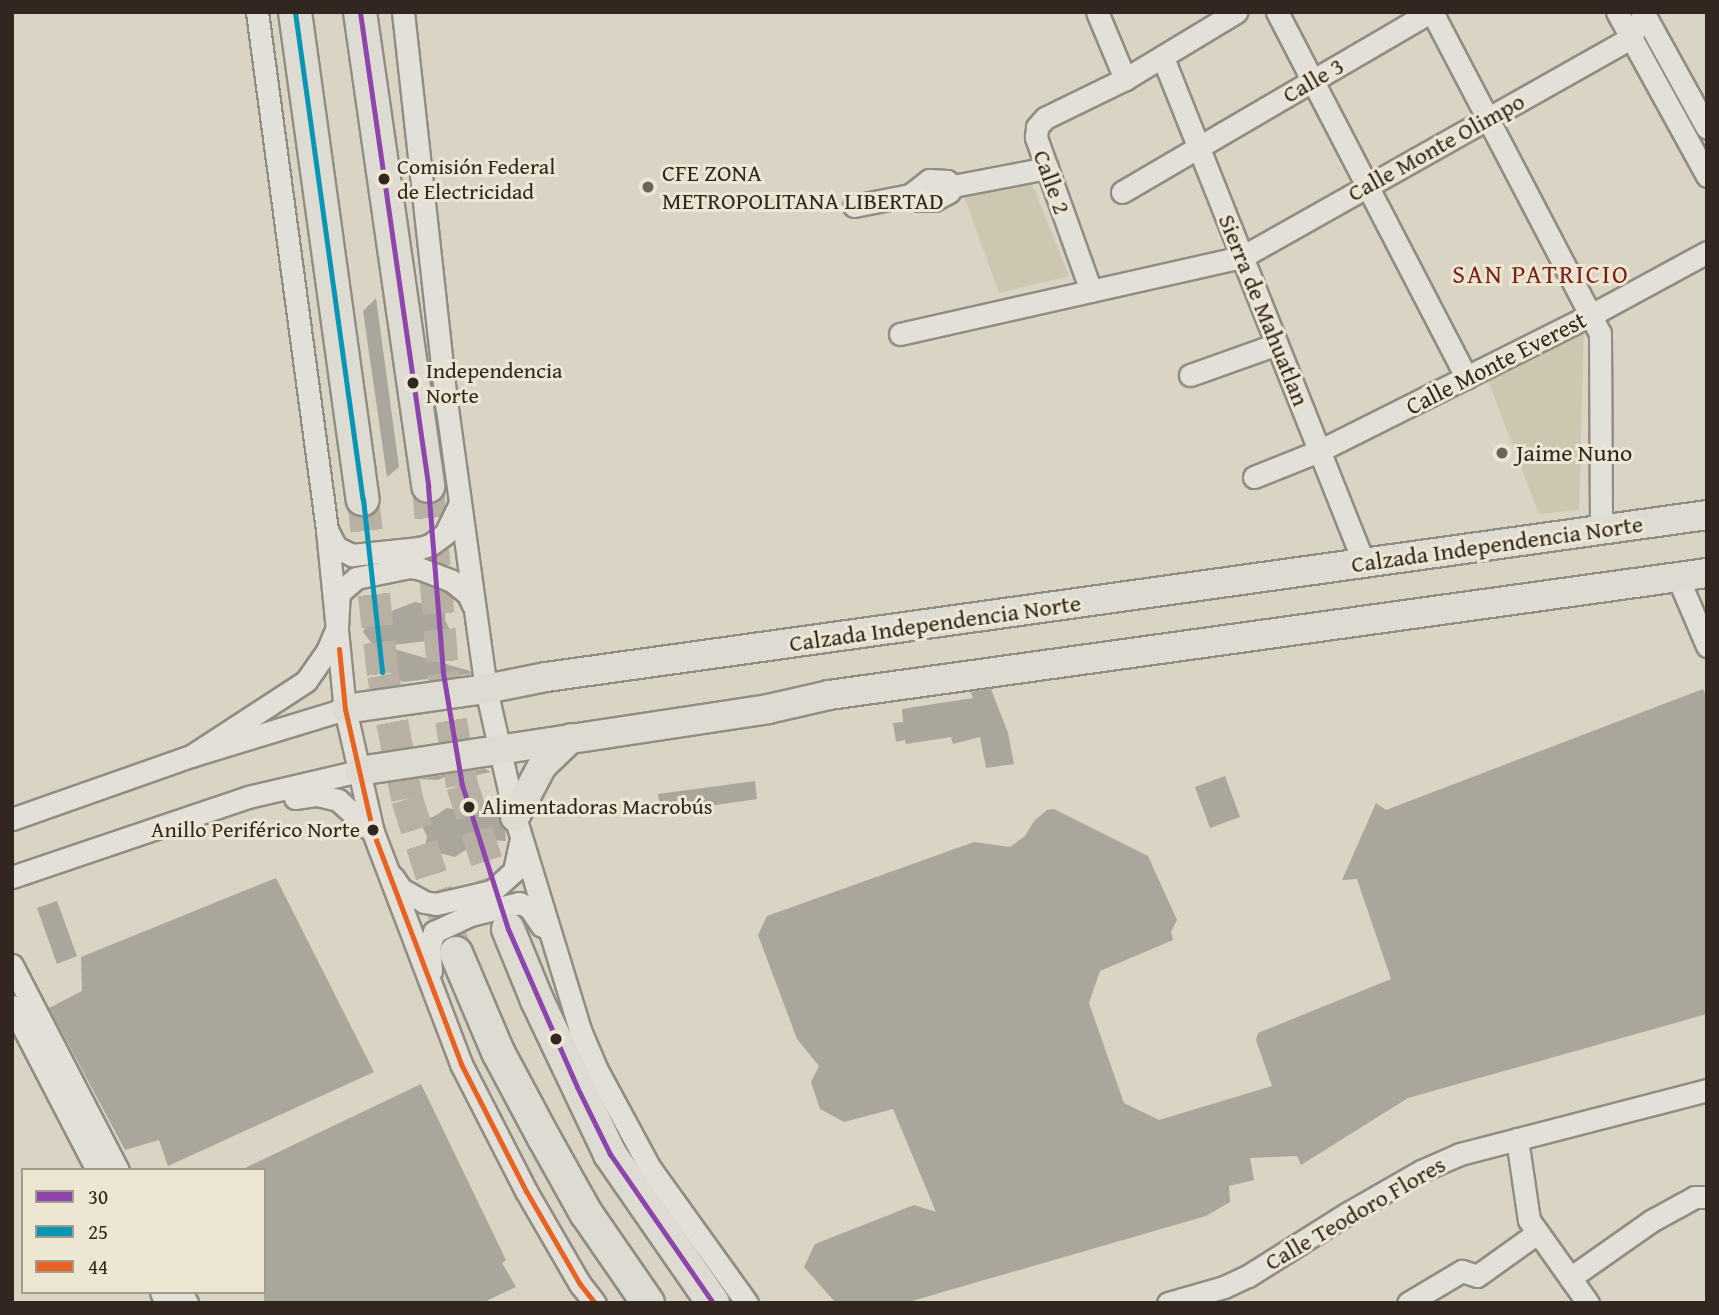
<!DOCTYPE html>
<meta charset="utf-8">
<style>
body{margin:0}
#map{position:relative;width:1719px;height:1315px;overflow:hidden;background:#d9d4c4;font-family:"Gentium Book Plus",serif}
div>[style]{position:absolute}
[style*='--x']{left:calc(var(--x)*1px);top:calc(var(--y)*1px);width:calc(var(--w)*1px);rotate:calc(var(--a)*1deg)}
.green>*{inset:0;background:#cdc6b1}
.building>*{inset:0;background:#aaa69b}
.highway-tunnel>*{height:32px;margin-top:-16px;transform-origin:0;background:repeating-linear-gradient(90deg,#b8b1a3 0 32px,transparent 0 48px)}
.roads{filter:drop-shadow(2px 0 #928d83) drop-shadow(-2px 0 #928d83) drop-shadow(0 2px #928d83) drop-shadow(0 -2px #928d83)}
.minor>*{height:21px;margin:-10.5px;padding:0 10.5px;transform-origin:10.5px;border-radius:10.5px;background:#e2e0d8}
.major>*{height:28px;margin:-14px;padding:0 14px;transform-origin:14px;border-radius:14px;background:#dddbd2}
.highway>*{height:32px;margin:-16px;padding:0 16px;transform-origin:16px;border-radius:16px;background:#dddbd2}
.bus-1>*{height:5px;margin:-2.5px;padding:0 2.5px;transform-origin:2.5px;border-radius:2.5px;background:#8e44ad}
.bus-2>*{height:5px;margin:-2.5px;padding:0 2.5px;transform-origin:2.5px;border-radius:2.5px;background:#0896b4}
.bus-3>*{height:5px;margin:-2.5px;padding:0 2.5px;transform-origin:2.5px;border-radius:2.5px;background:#e86222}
.dots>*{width:19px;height:19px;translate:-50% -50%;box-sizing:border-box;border:4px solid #ece6d3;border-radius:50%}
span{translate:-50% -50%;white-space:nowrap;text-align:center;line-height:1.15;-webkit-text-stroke:6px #ece6d3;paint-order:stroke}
.bus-label{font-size:22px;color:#322720}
.left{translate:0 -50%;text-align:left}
.right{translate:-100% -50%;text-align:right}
.street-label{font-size:24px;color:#322720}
.poi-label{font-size:24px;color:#322720}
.neighbourhood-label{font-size:26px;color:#7a1f14;letter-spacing:2px}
.frame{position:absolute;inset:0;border:14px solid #322720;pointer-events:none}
.legend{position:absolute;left:21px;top:1168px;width:245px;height:126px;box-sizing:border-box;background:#ece6d3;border:2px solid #a29a8b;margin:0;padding:9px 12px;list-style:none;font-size:21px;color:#322720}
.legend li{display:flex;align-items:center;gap:14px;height:35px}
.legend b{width:35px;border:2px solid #a29a8b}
</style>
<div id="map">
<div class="green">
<div style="clip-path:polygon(1031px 181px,1069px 276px,999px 293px,964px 196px)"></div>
<div style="clip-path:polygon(1584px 327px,1579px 510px,1539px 514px,1488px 381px)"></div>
</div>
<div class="building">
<div style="clip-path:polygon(376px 298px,399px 467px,387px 477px,363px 311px)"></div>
<div style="clip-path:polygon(446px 601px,445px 620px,454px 638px,384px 646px,470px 671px,471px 674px,402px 682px,363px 632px,367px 624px,366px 614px,383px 614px,415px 602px,431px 605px)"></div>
<div style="clip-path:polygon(991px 689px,1008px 733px,1014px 764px,986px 768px,980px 737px,953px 744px,951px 737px,906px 744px,905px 740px,896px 742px,893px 723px,903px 722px,902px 709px,973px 698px,971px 692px)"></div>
<div style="clip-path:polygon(1703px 689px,1707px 698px,1707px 1014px,1408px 1098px,1301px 1165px,1297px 1156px,1250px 1158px,1254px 1180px,1229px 1186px,1230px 1202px,1206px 1216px,905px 1303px,836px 1303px,804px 1267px,815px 1244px,914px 1205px,936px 1212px,893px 1109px,844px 1122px,820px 1109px,811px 1082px,819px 1066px,797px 1039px,758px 935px,767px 916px,974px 842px,1010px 847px,1025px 836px,1034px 821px,1047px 810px,1054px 809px,1148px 856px,1177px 920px,1171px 932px,1173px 940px,1100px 971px,1089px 1003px,1124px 1103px,1159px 1120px,1272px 1086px,1256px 1040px,1258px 1033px,1391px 979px,1357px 879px,1342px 880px,1376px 803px,1386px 810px)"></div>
<div style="clip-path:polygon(485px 769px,491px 772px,467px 777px,459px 775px,452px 779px,446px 776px,438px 780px,416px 779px)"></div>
<div style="clip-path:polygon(1225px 776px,1240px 817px,1210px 828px,1195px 787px)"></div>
<div style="clip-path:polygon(755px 781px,757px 799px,661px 813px,658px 794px)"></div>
<div style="clip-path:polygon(447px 808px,462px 811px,500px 809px,499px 818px,505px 830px,506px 841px,490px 840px,471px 846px,455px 857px,439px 853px,423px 857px,427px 836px,418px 819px,433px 817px)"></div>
<div style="clip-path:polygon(276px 878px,374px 1072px,168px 1166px,159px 1140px,125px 1150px,49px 1008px,82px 991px,81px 957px)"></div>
<div style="clip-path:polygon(57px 901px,77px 956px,57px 964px,37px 908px)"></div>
<div style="clip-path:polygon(421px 1084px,506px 1260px,502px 1263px,516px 1287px,482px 1303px,264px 1303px,264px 1170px,241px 1170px)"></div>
</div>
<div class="highway-tunnel">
<div style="--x:428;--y:486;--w:188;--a:85.4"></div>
<div style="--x:443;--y:673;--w:114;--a:80.4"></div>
<div style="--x:462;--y:785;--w:140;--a:72.1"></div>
<div style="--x:363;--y:499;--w:177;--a:83.5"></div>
<div style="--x:383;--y:675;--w:126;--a:79"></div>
<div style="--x:407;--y:799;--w:162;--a:72.3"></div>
</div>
<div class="roads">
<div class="minor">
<div style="--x:257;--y:12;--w:523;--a:82.3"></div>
<div style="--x:327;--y:530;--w:180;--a:84.3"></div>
<div style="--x:345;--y:709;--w:126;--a:77.2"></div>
<div style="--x:373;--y:832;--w:248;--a:69.2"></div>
<div style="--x:461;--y:1064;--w:143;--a:62.9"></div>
<div style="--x:526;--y:1191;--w:108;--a:59.9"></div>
<div style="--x:580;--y:1284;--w:24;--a:52"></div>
<div style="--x:403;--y:12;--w:398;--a:83.7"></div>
<div style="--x:447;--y:408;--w:284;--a:82.1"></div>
<div style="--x:486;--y:689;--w:131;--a:77.2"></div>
<div style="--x:515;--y:817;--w:223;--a:73"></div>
<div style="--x:580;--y:1030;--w:43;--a:67"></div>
<div style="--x:597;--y:1070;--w:111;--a:61.6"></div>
<div style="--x:650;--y:1168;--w:166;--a:54.3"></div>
<div style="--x:1097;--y:12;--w:73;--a:67.3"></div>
<div style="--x:1277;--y:12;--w:412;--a:62.6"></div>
<div style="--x:1432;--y:12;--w:362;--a:62.4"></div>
<div style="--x:1600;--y:333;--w:197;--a:89.7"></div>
<div style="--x:1617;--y:12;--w:187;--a:61.2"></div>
<div style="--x:1643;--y:12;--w:132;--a:61.1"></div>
<div style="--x:1163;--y:58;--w:544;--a:68.3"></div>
<div style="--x:1122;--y:192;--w:357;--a:-30.3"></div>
<div style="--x:910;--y:195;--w:10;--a:29"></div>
<div style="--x:919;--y:200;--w:15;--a:0"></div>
<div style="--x:934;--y:200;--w:17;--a:-28"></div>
<div style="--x:949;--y:192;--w:7;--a:-56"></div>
<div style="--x:854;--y:206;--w:57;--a:-11.1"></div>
<div style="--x:910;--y:195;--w:24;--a:-38"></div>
<div style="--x:929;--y:180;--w:18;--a:3"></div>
<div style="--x:947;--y:181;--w:8;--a:40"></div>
<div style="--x:953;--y:186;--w:96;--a:-10.8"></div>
<div style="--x:1091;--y:291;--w:164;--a:-109.7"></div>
<div style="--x:1036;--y:137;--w:10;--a:-84"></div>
<div style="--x:1037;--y:127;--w:12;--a:-48"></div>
<div style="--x:1045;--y:118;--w:89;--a:-26"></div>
<div style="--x:1125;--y:79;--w:130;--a:-31.1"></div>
<div style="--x:900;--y:334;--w:351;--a:-12.7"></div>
<div style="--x:1242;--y:257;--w:446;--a:-29.4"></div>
<div style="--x:1630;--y:38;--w:30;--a:-60"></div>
<div style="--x:1190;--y:375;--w:92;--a:-19.6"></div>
<div style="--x:1254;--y:477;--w:72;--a:-21.9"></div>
<div style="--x:1321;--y:450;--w:304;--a:-26.6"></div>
<div style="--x:1593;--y:314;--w:130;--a:-28.5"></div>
<div style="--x:328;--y:532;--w:17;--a:62"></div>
<div style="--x:336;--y:547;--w:18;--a:27"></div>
<div style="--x:352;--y:555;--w:68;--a:-5.9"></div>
<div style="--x:420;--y:548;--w:10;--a:-17"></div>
<div style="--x:430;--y:545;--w:19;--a:-36"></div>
<div style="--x:445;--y:534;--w:34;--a:-64"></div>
<div style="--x:1678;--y:578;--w:74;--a:66.9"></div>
<div style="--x:191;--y:756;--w:137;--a:-33.1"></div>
<div style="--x:306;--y:681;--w:37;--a:-55"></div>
<div style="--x:327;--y:651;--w:25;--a:-67"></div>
<div style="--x:337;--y:628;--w:35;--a:-87"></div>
<div style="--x:339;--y:593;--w:23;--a:-41"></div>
<div style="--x:356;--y:578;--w:55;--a:-11.5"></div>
<div style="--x:410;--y:567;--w:11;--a:10"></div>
<div style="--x:421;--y:569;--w:33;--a:21"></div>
<div style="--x:452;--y:581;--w:21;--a:39"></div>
<div style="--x:468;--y:594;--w:12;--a:66"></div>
<div style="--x:295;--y:798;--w:22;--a:-8"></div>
<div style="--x:317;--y:795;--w:22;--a:13"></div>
<div style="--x:338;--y:800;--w:47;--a:42.4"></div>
<div style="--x:12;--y:819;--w:190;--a:-19.4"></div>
<div style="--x:191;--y:756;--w:161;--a:-17"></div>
<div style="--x:12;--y:877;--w:249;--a:-18.7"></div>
<div style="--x:248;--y:797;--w:114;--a:-13.2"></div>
<div style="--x:393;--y:877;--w:14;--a:56"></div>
<div style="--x:401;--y:889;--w:26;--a:29"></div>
<div style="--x:424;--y:902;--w:12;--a:9"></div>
<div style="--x:436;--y:904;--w:57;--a:-13.1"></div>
<div style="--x:492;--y:891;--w:30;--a:-42"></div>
<div style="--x:514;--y:871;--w:30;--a:-78"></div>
<div style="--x:12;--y:965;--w:231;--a:62.7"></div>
<div style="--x:431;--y:971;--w:23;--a:-95"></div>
<div style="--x:429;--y:948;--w:17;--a:-73"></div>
<div style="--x:434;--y:932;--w:40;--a:-25"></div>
<div style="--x:470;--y:915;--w:50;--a:-13.8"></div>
<div style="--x:519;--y:903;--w:11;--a:22"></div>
<div style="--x:529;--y:907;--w:23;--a:56"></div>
<div style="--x:12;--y:1006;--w:185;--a:62.6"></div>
<div style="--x:1517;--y:1139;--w:82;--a:81.6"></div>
<div style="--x:1529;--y:1220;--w:102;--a:54.6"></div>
<div style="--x:1570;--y:1278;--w:99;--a:-35.1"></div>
<div style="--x:1651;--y:1221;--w:50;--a:-28.6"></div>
<div style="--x:1695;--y:1197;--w:12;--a:0"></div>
<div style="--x:161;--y:1292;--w:12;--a:66"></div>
<div style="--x:181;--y:1292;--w:13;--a:61"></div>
<div style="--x:1168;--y:1303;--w:58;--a:-15.9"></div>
<div style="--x:1224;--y:1287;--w:26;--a:-25"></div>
<div style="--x:1248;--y:1276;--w:116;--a:-32.3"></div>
<div style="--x:1346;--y:1214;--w:86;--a:-29.8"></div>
<div style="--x:1421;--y:1171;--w:43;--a:-23.6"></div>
<div style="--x:1460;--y:1154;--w:255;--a:-14.5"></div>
<div style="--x:1408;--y:1303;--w:63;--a:-30.7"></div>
<div style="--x:1462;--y:1271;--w:16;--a:18"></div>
<div style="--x:1477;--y:1276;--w:74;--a:-35.6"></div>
</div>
<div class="major">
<div style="--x:345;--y:709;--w:142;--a:-8.1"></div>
<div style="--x:486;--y:689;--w:61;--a:-11.3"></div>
<div style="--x:546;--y:677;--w:1172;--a:-7.94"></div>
<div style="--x:359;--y:771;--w:414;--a:-8.6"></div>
<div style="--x:768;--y:709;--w:63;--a:-12.9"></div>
<div style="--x:829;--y:695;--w:886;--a:-7.91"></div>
<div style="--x:515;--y:817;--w:58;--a:-62.1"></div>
<div style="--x:542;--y:766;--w:40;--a:-44"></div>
</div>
<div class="highway">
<div style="--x:295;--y:12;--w:492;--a:82.1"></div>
<div style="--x:360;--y:12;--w:479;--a:81.8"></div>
<div style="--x:508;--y:929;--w:77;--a:67.8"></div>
<div style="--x:537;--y:1000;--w:170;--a:64.6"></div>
<div style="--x:610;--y:1154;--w:181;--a:55.3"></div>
<div style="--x:456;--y:953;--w:108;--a:67"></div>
<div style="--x:498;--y:1052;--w:98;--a:61.9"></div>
<div style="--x:544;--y:1138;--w:86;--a:60.8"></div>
<div style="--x:586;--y:1213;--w:109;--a:55.4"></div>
</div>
</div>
<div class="bus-1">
<div style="--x:360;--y:12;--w:479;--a:81.8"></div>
<div style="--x:428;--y:486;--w:188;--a:85.4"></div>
<div style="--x:443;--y:673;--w:114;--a:80.4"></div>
<div style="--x:462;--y:785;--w:151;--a:72.3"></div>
<div style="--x:508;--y:929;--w:172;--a:66.4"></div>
<div style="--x:577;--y:1087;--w:75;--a:63.8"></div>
<div style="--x:610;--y:1154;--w:181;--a:55.3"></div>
</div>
<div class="bus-2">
<div style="--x:295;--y:12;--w:492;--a:82.1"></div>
<div style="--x:363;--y:499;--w:174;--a:83.7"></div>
</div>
<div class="bus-3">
<div style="--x:339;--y:649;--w:60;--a:84.3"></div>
<div style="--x:345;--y:709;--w:126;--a:77.2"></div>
<div style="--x:373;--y:832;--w:248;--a:69.2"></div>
<div style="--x:461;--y:1064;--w:143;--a:62.9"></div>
<div style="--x:526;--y:1191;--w:108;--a:59.9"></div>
<div style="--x:580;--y:1284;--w:24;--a:52"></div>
</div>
<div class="dots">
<div style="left:384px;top:179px;background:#322720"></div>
<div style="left:648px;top:187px;background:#6c6459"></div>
<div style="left:413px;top:383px;background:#322720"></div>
<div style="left:1502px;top:453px;background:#6c6459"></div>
<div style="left:469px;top:807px;background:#322720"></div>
<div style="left:373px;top:830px;background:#322720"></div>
<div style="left:556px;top:1039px;background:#322720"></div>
</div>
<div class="bus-label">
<span class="left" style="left:397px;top:179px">Comisión Federal<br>de Electricidad</span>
<span class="left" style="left:426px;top:383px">Independencia<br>Norte</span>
<span class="left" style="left:482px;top:807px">Alimentadoras Macrobús</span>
<span class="right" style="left:360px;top:830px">Anillo Periférico Norte</span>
</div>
<div class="street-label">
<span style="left:1313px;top:80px;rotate:-30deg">Calle 3</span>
<span style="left:1436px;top:147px;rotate:-29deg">Calle Monte Olimpo</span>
<span style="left:1052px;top:182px;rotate:70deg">Calle 2</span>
<span style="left:1264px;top:310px;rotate:68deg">Sierra de Mahuatlan</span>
<span style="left:1496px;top:363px;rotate:-27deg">Calle Monte Everest</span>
<span style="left:1497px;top:544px;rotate:-8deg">Calzada Independencia Norte</span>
<span style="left:935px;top:623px;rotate:-8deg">Calzada Independencia Norte</span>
<span style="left:1355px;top:1213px;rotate:-30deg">Calle Teodoro Flores</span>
</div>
<div class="poi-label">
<span class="left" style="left:662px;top:187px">CFE ZONA<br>METROPOLITANA LIBERTAD</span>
<span class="left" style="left:1516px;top:453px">Jaime Nuno</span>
</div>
<div class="neighbourhood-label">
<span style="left:1541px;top:274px">SAN PATRICIO</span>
</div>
<div class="frame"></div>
<ul class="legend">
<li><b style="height:9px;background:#8e44ad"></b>30</li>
<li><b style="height:9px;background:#0896b4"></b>25</li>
<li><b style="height:9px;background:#e86222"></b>44</li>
</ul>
</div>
